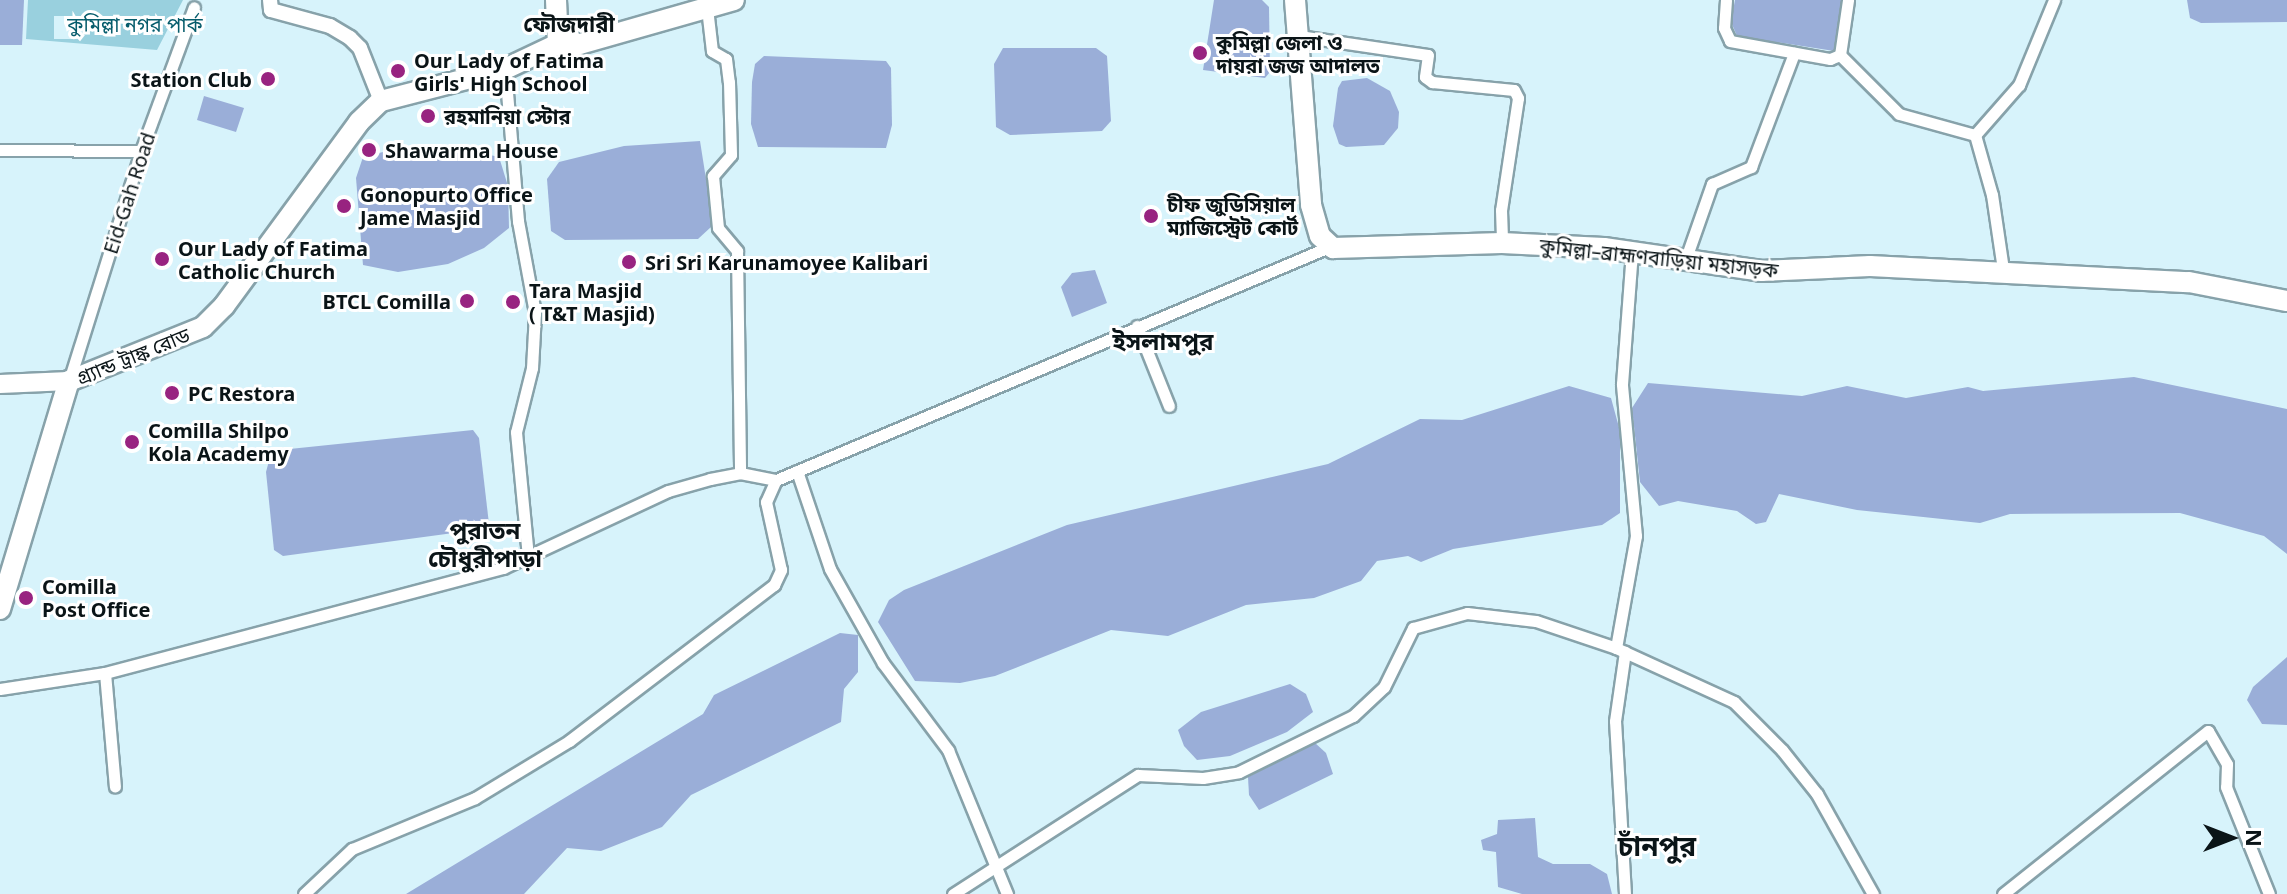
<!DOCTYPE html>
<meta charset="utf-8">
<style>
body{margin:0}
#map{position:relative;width:2287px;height:894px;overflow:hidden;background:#d7f3fb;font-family:"Noto Sans","Noto Sans Bengali",sans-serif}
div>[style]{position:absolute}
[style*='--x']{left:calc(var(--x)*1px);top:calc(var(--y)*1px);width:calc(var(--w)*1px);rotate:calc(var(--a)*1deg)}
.green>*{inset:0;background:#99d0de}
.water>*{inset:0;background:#9aaed8}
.roads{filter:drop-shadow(2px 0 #87a2aa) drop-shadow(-2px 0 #87a2aa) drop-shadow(0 2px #87a2aa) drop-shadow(0 -2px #87a2aa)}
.minor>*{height:11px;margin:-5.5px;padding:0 5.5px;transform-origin:5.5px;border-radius:5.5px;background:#fff}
.tertiary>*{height:14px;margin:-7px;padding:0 7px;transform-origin:7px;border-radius:7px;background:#fff}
.primary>*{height:18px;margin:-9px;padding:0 9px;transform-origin:9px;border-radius:9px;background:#fff}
.trunk>*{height:20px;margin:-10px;padding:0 10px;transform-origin:10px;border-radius:10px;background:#fff}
.dots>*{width:22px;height:22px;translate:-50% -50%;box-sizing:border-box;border:4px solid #fff;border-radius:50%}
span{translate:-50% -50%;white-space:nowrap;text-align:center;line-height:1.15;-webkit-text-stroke:6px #fff;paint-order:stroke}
.park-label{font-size:20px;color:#065c6c}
.poi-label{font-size:20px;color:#0a1417;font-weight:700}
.left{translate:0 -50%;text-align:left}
.right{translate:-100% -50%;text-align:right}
.street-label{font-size:20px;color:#0a1417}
.neighbourhood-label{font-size:22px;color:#0a1417;font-weight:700}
.quarter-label{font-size:24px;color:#0a1417;font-weight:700}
.district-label{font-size:28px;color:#0a1417;font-weight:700}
.north{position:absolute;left:2191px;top:798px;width:80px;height:80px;-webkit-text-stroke:6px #fff;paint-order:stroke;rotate:90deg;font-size:22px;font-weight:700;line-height:32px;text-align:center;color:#0a1417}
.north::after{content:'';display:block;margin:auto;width:28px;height:36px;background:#0a1417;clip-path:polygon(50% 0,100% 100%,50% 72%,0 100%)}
</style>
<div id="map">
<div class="green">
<div style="clip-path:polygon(evenodd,28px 0,183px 0,157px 50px,26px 39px,28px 0,54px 16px,82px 16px,82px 39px,54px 39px,54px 16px)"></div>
</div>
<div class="water">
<div style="clip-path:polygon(0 0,24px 0,22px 45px,0 45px)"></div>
<div style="clip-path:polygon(1214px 0,1262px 0,1269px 7px,1270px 72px,1265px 78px,1203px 70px)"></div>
<div style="clip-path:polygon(1735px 0,1842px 0,1834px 51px,1737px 36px,1731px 22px)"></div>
<div style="clip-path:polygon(2187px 0,2287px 0,2287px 22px,2201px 23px,2190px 18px)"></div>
<div style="clip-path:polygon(1003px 48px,1096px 48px,1107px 56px,1111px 121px,1102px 131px,1010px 135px,996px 127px,994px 64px)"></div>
<div style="clip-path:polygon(764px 56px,886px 61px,891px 68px,892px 125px,886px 148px,758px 147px,751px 124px,752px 82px,755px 64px)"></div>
<div style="clip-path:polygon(1367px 78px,1390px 91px,1399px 112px,1398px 128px,1384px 145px,1346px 147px,1339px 144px,1333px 126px,1338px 88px,1342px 81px)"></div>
<div style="clip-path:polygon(204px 96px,244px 108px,236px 132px,197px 120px)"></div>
<div style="clip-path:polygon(700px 141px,712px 217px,711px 227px,698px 239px,565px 240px,551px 231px,547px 179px,559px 162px,624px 146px)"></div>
<div style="clip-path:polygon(395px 149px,463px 149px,499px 157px,508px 186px,509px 228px,484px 248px,448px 264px,398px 272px,363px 265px,356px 178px,363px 157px)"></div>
<div style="clip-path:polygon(1095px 270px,1107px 303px,1072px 317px,1061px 287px,1072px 273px)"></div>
<div style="clip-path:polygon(2134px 377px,2287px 409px,2287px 554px,2264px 536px,2180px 513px,2010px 514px,1980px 523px,1857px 510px,1779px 494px,1766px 522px,1756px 524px,1737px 511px,1678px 501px,1659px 506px,1640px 482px,1632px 408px,1648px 383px,1802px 396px,1847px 386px,1906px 398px,1968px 387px,1983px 391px)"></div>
<div style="clip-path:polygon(1569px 386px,1611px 398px,1620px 431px,1620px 513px,1602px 525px,1453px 549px,1421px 562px,1408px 556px,1377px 561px,1361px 581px,1314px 598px,1246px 605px,1168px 636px,1111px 630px,995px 676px,960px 683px,915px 681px,878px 622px,889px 600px,904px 590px,1067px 525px,1328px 464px,1420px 419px,1462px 420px)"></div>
<div style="clip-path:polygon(473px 430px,479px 438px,489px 524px,483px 529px,283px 556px,274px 550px,266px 472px,270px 457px,280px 450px)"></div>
<div style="clip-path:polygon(840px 633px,858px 635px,858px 672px,844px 689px,841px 722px,691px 795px,662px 827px,601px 851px,567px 848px,524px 894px,406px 894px,703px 714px,714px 695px)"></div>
<div style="clip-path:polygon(2287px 657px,2287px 725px,2262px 724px,2247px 700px,2253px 687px)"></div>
<div style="clip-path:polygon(1290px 684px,1306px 694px,1313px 712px,1287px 732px,1230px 756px,1197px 760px,1184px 746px,1178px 730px,1201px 712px)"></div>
<div style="clip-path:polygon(1314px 742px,1326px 753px,1333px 774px,1259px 810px,1249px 795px,1248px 777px)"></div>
<div style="clip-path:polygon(1535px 818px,1538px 857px,1553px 864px,1590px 864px,1607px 874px,1612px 894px,1522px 894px,1498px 887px,1496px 852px,1483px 850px,1481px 840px,1497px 834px,1498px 820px)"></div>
</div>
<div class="roads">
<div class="minor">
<div style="--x:1726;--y:0;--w:28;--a:94"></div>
<div style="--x:1724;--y:28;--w:14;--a:65"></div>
<div style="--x:1730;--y:41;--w:102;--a:10.2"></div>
<div style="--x:1830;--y:59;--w:11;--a:-22"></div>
<div style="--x:707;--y:8;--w:43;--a:83.4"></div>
<div style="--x:712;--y:51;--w:16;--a:30"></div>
<div style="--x:726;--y:59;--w:23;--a:83"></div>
<div style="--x:729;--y:82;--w:73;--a:88.4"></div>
<div style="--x:731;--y:155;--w:28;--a:131"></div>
<div style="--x:713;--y:176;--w:52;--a:84.5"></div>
<div style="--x:718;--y:228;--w:30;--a:50"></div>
<div style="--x:737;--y:251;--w:222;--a:89.2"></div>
<div style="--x:1299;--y:36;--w:130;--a:8.4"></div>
<div style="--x:1428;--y:55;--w:22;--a:98"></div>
<div style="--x:1425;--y:77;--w:9;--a:36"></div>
<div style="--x:1432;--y:82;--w:82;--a:5.6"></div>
<div style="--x:1514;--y:90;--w:9;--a:63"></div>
<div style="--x:1518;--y:98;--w:113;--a:98.6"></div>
<div style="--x:1501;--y:210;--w:33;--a:88"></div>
<div style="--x:1840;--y:55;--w:83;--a:45"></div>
<div style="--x:1899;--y:114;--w:79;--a:15.4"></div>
<div style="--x:1840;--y:55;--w:56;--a:-81.7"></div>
<div style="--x:505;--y:69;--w:153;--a:85.1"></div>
<div style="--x:518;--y:221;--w:94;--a:79.5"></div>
<div style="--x:535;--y:313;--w:55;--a:93.1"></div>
<div style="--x:532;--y:368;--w:66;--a:104"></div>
<div style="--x:516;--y:432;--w:125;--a:84.5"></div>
<div style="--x:0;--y:150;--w:141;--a:0.4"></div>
<div style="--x:1685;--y:261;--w:82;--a:-70.7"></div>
<div style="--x:1712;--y:184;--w:43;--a:-23.6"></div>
<div style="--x:1751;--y:167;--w:122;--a:-69.3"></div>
<div style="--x:2004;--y:276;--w:82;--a:-98.4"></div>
<div style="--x:1992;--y:195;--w:62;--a:-105.8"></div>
<div style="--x:1975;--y:135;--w:67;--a:-48.7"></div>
<div style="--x:2019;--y:85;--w:92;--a:-67.6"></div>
<div style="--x:1137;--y:326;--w:86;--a:68.2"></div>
<div style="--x:69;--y:381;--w:241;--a:-72.6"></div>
<div style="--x:141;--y:151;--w:153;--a:-69.8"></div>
<div style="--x:797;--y:471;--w:103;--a:71.4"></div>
<div style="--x:830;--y:569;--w:108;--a:60.6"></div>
<div style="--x:883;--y:663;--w:109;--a:53.2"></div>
<div style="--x:948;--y:750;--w:156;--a:67.7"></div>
<div style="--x:1616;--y:648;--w:114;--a:-79.9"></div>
<div style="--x:1636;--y:536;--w:153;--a:-95.3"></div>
<div style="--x:1622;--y:384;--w:133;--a:-85.7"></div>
<div style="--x:105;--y:673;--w:412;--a:-14.8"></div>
<div style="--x:503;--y:568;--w:182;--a:-25"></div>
<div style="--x:668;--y:491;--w:44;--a:-15.9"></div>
<div style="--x:710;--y:479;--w:31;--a:-11"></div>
<div style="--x:740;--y:473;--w:37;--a:11"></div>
<div style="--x:0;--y:689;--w:106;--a:-8.7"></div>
<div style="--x:105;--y:673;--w:114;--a:85"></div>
<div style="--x:304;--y:894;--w:66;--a:-43.2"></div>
<div style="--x:352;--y:849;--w:133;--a:-22.5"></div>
<div style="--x:475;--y:798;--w:110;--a:-31.2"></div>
<div style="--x:569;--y:741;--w:258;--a:-37.3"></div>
<div style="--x:774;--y:585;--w:17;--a:-65"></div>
<div style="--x:781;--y:570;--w:70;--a:-102.4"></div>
<div style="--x:766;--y:502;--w:24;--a:-66"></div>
<div style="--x:776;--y:480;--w:600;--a:-22.85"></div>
<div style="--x:953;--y:894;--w:220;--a:-32.8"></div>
<div style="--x:1138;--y:775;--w:65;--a:2.6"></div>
<div style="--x:1203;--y:778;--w:36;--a:-9"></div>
<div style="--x:1239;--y:772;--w:127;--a:-26.2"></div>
<div style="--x:1353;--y:716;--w:42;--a:-43.1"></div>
<div style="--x:1384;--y:687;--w:66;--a:-63.8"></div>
<div style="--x:1413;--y:628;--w:56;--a:-15.5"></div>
<div style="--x:1467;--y:613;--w:69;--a:6.6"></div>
<div style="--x:1536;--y:621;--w:84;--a:18.6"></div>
<div style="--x:1616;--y:648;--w:130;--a:24.6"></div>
<div style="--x:1734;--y:702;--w:68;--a:45"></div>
<div style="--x:1782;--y:750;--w:56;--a:51.5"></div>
<div style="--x:1817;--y:794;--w:115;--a:60.8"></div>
<div style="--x:1625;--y:894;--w:173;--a:-93.3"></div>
<div style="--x:1615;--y:721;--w:70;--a:-81.8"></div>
<div style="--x:2003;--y:894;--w:262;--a:-38.5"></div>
<div style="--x:2208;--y:731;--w:38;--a:60"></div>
<div style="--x:2227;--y:764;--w:23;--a:92"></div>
<div style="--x:2226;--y:787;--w:115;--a:68.1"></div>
</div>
<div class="tertiary">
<div style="--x:270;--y:0;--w:10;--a:84"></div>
<div style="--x:271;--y:10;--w:61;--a:15.2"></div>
<div style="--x:330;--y:26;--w:23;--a:31"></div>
<div style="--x:350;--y:38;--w:14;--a:45"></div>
<div style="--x:360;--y:48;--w:57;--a:68.4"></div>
</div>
<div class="primary">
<div style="--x:0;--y:384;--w:69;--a:-2.5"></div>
</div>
<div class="trunk">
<div style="--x:1295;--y:0;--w:206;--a:85.5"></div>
<div style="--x:1311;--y:205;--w:32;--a:74"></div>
<div style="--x:1320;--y:236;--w:18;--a:43"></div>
<div style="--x:1333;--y:248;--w:169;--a:-1.7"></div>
<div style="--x:1502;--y:243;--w:102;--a:2.8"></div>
<div style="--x:1604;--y:248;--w:159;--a:8.3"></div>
<div style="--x:1761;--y:271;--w:109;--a:-2.6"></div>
<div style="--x:1870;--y:266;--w:319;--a:2.9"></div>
<div style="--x:2189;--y:282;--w:100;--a:11"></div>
<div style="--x:558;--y:44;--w:22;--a:0"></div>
<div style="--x:580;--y:44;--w:160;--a:-15.9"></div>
<div style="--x:0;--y:609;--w:238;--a:-73.2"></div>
<div style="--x:69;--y:381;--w:144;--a:-21.9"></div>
<div style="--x:203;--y:327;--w:30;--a:-45"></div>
<div style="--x:224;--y:306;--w:228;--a:-53.7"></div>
<div style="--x:359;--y:122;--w:30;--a:-44"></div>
<div style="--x:381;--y:101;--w:128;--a:-14.5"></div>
<div style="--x:505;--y:69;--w:59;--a:-25.3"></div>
<div style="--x:558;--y:44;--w:44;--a:-92.6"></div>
</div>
</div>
<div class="dots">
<div style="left:1200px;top:53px;background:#982380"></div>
<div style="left:398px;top:71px;background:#982380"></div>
<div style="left:268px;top:79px;background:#982380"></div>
<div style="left:428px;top:116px;background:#982380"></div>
<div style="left:369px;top:150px;background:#982380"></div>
<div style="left:344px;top:206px;background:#982380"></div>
<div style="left:1151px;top:216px;background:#982380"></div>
<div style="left:162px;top:259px;background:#982380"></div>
<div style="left:629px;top:262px;background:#982380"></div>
<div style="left:467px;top:301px;background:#982380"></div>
<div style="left:513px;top:302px;background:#982380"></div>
<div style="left:172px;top:393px;background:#982380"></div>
<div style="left:132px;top:442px;background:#982380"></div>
<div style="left:26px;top:598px;background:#982380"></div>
</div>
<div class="park-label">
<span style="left:135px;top:24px">কুমিল্লা নগর পার্ক</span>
</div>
<div class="poi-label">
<span class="left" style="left:1216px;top:54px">কুমিল্লা জেলা ও<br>দায়রা জজ আদালত</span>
<span class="left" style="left:414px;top:72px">Our Lady of Fatima<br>Girls' High School</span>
<span class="right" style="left:252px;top:79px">Station Club</span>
<span class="left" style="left:444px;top:116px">রহমানিয়া স্টোর</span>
<span class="left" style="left:385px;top:150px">Shawarma House</span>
<span class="left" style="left:360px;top:206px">Gonopurto Office<br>Jame Masjid</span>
<span class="left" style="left:1167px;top:216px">চীফ জুডিসিয়াল<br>ম্যাজিস্ট্রেট কোর্ট</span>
<span class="left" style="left:178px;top:260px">Our Lady of Fatima<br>Catholic Church</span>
<span class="left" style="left:645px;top:262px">Sri Sri Karunamoyee Kalibari</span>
<span class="left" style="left:529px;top:302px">Tara Masjid<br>( T&amp;T Masjid)</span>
<span class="right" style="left:451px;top:301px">BTCL Comilla</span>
<span class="left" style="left:188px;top:393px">PC Restora</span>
<span class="left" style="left:148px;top:442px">Comilla Shilpo<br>Kola Academy</span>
<span class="left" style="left:42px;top:598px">Comilla<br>Post Office</span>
</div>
<div class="street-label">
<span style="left:129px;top:193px;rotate:-72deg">Eid-Gah Road</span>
<span style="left:1659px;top:258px;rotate:6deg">কুমিল্লা–ব্রাহ্মণবাড়িয়া মহাসড়ক</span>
<span style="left:133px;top:356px;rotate:-22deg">গ্র্যান্ড ট্রাঙ্ক রোড</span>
</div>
<div class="neighbourhood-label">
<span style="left:569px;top:24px">ফৌজদারী</span>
</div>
<div class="quarter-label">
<span style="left:1163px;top:341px">ইসলামপুর</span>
<span style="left:485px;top:544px">পুরাতন<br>চৌধুরীপাড়া</span>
</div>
<div class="district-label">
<span style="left:1657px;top:845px">চাঁনপুর</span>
</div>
<div class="north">N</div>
</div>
